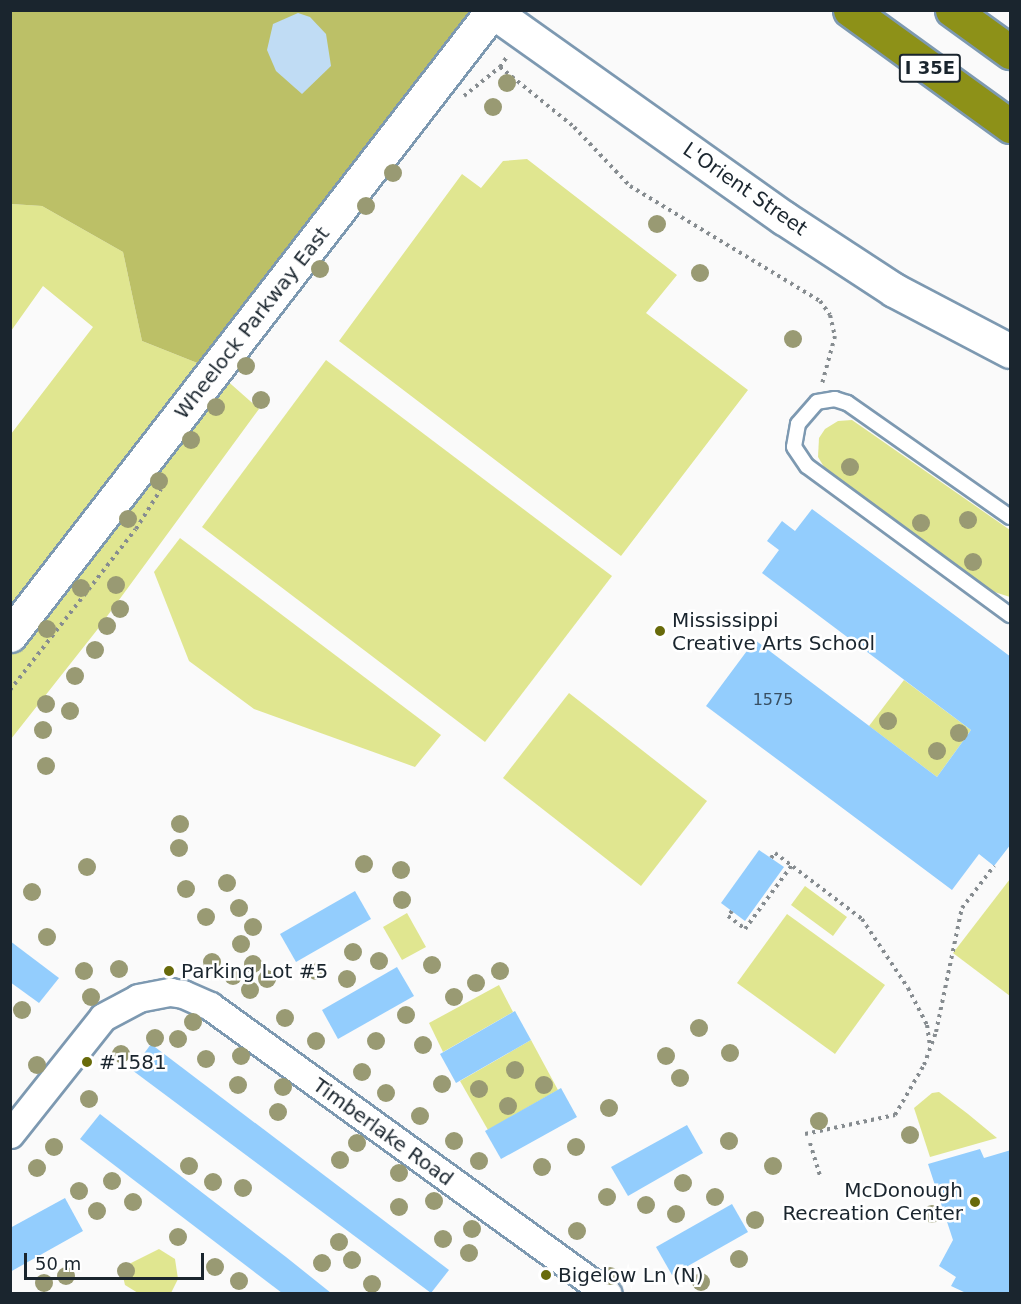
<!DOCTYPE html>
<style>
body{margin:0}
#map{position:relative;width:1021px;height:1304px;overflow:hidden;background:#fafafa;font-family:"DejaVu Sans",sans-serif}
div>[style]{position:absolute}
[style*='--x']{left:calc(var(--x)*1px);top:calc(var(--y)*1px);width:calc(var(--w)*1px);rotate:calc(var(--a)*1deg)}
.green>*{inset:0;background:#e0e690}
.forest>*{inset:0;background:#bcc067}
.water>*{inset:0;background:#c0dcf4}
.building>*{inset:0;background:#93cdfd}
.path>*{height:4px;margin-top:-2px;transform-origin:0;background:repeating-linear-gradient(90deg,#868c90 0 3px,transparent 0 7.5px)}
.roads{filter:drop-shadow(2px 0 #7d99b1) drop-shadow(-2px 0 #7d99b1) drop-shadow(0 2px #7d99b1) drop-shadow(0 -2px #7d99b1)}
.service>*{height:14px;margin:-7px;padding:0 7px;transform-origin:7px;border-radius:7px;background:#fff}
.minor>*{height:27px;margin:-13.5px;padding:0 13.5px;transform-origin:13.5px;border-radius:13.5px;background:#fff}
.tertiary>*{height:33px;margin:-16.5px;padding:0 16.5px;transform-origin:16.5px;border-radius:16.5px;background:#fff}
.motorway>*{height:33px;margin:-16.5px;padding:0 16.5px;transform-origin:16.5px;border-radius:16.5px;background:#8d9118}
.trees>*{width:18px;height:18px;margin:-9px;border-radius:50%;background:#999a73}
.dots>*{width:16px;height:16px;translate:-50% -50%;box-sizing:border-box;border:3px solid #fff;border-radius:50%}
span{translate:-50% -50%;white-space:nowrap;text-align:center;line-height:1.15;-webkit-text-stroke:5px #fff;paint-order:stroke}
.number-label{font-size:16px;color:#384f62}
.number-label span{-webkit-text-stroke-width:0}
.shield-label span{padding:2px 4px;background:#fff;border:2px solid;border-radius:4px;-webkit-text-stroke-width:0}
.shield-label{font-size:18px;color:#1a252e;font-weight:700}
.street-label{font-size:20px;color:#1a252e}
.poi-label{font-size:20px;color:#1a252e}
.left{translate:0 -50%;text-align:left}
.right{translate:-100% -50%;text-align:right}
.frame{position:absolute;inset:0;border:12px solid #1a252e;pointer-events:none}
.scale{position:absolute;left:24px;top:1253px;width:180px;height:27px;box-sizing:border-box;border:3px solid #1a252e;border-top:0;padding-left:8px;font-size:18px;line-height:21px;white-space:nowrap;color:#1a252e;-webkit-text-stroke:4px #fff;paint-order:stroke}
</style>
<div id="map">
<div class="green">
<div style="clip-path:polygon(527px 159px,677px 275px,646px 313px,748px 390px,621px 556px,339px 341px,462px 174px,481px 188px,503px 161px)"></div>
<div style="clip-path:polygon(11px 204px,42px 206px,123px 252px,142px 341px,215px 370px,259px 409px,97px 630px,11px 739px,11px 434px,93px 327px,43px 286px,11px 331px)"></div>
<div style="clip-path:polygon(326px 360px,612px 576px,485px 742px,202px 527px)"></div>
<div style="clip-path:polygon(852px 420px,1010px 530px,1010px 597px,985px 589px,824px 467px,818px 457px,819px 438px,825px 429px,838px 421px)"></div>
<div style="clip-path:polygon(180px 538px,441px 735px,415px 767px,254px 709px,189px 661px,154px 572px)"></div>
<div style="clip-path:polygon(904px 680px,971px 730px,937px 777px,869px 726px)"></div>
<div style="clip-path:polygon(569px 693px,707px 801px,641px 886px,503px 778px)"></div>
<div style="clip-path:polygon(1010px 879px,1010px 996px,953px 953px)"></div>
<div style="clip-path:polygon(805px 886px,847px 917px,833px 936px,791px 905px)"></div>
<div style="clip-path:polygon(407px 913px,426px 947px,402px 960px,383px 927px)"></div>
<div style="clip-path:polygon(787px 914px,885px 985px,835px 1054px,737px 983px)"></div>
<div style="clip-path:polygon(499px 985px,513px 1012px,443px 1052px,429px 1023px)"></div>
<div style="clip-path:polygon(531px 1040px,558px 1090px,488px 1130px,460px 1081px)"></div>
<div style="clip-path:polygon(939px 1092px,968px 1114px,997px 1138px,930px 1157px,914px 1108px,932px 1093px)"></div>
<div style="clip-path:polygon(159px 1249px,175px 1259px,178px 1279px,171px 1293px,138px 1293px,125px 1285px,121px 1268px)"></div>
</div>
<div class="forest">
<div style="clip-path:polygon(491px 10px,215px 370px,142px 341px,123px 252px,42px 206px,11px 204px,10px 11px)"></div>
</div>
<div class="water">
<div style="clip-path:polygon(298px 13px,310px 17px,326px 34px,331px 66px,302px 94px,276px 71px,267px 50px,273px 24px)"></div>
</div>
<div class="building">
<div style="clip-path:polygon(812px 509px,1011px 657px,1011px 844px,994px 866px,979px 854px,952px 890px,706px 706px,755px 640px,937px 777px,971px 730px,762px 573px,779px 550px,767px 541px,782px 521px,795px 531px)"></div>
<div style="clip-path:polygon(759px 850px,784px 867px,745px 921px,721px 903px)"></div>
<div style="clip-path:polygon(355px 891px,371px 919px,296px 962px,280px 934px)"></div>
<div style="clip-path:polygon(10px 941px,59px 978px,39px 1003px,10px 982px)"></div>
<div style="clip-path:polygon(397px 967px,414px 996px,338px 1039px,322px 1010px)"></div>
<div style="clip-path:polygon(515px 1011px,531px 1040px,456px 1083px,440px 1054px)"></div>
<div style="clip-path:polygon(151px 1044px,449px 1270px,431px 1293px,132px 1070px)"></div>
<div style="clip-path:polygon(561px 1088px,577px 1117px,501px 1159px,485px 1131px)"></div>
<div style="clip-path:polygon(100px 1114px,286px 1257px,331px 1293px,282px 1293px,80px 1139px)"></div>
<div style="clip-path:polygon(687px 1125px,703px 1153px,628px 1196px,611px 1167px)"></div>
<div style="clip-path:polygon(980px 1149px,984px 1158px,1011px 1150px,1011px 1293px,966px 1293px,951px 1286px,956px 1277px,939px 1266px,953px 1240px,928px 1164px)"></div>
<div style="clip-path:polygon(65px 1198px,83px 1231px,10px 1272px,10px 1228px)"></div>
<div style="clip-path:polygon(732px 1204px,748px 1232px,672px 1275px,656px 1247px)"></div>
</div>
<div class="path">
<div style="--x:500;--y:67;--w:95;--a:39"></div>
<div style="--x:574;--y:127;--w:81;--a:46.5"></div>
<div style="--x:630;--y:186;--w:222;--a:31.2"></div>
<div style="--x:820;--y:301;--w:17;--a:54"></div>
<div style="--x:830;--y:315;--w:22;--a:77"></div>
<div style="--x:835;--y:336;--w:50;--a:105.2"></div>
<div style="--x:464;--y:96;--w:46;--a:-38.9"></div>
<div style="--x:500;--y:67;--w:14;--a:-56"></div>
<div style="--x:10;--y:690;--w:204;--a:-52"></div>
<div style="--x:136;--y:529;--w:47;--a:-58"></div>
<div style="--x:771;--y:858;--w:6;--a:-51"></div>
<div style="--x:775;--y:853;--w:109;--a:37.2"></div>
<div style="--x:862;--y:919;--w:83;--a:56.3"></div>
<div style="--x:908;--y:988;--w:42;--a:62.8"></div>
<div style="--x:927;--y:1025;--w:21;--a:82"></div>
<div style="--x:732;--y:911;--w:6;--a:129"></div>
<div style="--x:728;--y:916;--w:21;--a:37"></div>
<div style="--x:745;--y:929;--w:79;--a:-53.7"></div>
<div style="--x:805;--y:1134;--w:92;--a:-11.9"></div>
<div style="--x:895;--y:1115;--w:58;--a:-59.9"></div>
<div style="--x:924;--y:1065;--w:35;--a:-70"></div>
<div style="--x:936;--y:1032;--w:127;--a:-78.2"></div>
<div style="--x:962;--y:908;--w:53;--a:-52.7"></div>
<div style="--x:810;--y:1143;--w:37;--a:73"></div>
</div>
<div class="roads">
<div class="service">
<div style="--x:1010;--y:517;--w:199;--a:-145"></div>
<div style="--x:847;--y:403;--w:13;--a:-162"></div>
<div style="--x:835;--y:399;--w:18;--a:171"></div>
<div style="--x:817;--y:402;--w:29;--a:131"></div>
<div style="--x:798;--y:424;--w:23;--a:100"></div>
<div style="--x:794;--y:447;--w:23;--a:56"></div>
<div style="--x:807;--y:466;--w:252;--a:36.3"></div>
</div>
<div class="minor">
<div style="--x:10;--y:1134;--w:149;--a:-51.5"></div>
<div style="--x:103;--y:1017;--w:40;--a:-28"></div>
<div style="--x:138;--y:998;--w:33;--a:-11"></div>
<div style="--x:170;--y:992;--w:13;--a:9"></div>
<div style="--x:183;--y:994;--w:30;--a:24"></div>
<div style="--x:210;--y:1006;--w:491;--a:35.9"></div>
</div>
<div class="tertiary">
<div style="--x:491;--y:10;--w:359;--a:35.4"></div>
<div style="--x:784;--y:218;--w:131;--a:33.2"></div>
<div style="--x:894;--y:290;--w:131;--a:27.7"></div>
<div style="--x:10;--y:635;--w:790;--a:-52.3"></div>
</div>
<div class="motorway">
<div style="--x:850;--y:10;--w:198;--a:35.9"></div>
<div style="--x:952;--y:10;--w:72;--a:35.9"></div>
</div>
</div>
<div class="trees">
<div style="left:507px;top:83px"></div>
<div style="left:493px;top:107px"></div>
<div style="left:393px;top:173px"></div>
<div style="left:366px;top:206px"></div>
<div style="left:657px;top:224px"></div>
<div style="left:320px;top:269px"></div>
<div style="left:700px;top:273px"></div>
<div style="left:793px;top:339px"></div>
<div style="left:246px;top:366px"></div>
<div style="left:261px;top:400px"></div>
<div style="left:216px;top:407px"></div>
<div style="left:191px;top:440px"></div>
<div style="left:850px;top:467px"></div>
<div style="left:159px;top:481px"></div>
<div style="left:128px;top:519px"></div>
<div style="left:968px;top:520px"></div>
<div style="left:921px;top:523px"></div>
<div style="left:973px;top:562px"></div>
<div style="left:116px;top:585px"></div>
<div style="left:81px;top:588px"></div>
<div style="left:120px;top:609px"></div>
<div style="left:107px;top:626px"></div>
<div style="left:47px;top:629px"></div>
<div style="left:95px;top:650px"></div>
<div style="left:75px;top:676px"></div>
<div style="left:46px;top:704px"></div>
<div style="left:70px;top:711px"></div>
<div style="left:888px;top:721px"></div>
<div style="left:43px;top:730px"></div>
<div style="left:959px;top:733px"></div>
<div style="left:937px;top:751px"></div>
<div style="left:46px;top:766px"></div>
<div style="left:180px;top:824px"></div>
<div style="left:179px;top:848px"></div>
<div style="left:364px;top:864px"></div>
<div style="left:87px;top:867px"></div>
<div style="left:401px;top:870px"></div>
<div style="left:227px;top:883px"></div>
<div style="left:186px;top:889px"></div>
<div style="left:32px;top:892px"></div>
<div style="left:402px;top:900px"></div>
<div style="left:239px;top:908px"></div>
<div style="left:206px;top:917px"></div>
<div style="left:253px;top:927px"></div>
<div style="left:47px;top:937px"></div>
<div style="left:241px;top:944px"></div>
<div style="left:353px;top:952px"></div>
<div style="left:379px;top:961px"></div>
<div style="left:212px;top:962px"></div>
<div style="left:253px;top:964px"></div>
<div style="left:432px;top:965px"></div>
<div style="left:119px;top:969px"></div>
<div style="left:84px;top:971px"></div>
<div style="left:316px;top:971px"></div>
<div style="left:500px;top:971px"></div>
<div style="left:233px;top:976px"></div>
<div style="left:267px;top:979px"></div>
<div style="left:347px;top:979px"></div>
<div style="left:476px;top:983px"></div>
<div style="left:250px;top:990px"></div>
<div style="left:91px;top:997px"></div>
<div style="left:454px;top:997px"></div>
<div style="left:22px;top:1010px"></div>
<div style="left:406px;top:1015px"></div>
<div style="left:285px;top:1018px"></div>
<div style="left:193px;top:1022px"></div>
<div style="left:699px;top:1028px"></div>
<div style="left:155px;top:1038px"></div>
<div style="left:178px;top:1039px"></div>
<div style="left:316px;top:1041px"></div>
<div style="left:376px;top:1041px"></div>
<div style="left:423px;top:1045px"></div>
<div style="left:730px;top:1053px"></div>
<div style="left:121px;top:1054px"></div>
<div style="left:241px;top:1056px"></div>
<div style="left:666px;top:1056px"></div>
<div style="left:206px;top:1059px"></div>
<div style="left:37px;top:1065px"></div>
<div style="left:515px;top:1070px"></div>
<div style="left:362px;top:1072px"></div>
<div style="left:680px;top:1078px"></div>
<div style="left:442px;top:1084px"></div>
<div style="left:238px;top:1085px"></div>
<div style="left:544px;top:1085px"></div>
<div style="left:283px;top:1087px"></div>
<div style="left:479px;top:1089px"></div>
<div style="left:386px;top:1093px"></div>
<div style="left:89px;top:1099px"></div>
<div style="left:508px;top:1106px"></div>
<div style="left:609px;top:1108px"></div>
<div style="left:278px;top:1112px"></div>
<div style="left:420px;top:1116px"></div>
<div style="left:819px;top:1121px"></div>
<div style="left:910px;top:1135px"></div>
<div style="left:454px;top:1141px"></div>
<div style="left:729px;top:1141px"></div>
<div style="left:357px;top:1143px"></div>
<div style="left:54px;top:1147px"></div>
<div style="left:576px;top:1147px"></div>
<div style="left:340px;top:1160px"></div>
<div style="left:479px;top:1161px"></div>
<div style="left:189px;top:1166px"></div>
<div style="left:773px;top:1166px"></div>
<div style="left:542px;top:1167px"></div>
<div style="left:37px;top:1168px"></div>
<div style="left:399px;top:1173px"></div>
<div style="left:112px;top:1181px"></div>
<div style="left:213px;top:1182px"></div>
<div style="left:683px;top:1183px"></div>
<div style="left:243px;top:1188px"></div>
<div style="left:79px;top:1191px"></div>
<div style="left:607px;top:1197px"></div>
<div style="left:715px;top:1197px"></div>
<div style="left:434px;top:1201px"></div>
<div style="left:133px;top:1202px"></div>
<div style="left:646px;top:1205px"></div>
<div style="left:399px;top:1207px"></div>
<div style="left:97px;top:1211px"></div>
<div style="left:676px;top:1214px"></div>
<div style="left:932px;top:1214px"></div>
<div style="left:755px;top:1220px"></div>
<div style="left:472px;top:1229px"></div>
<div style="left:577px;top:1231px"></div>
<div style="left:178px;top:1237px"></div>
<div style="left:443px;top:1239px"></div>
<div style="left:339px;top:1242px"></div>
<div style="left:469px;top:1253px"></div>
<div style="left:739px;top:1259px"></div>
<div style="left:352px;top:1260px"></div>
<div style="left:322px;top:1263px"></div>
<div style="left:215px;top:1267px"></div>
<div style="left:126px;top:1271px"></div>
<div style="left:66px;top:1276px"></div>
<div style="left:610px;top:1276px"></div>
<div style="left:239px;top:1281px"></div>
<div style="left:701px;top:1282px"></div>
<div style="left:44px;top:1283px"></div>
<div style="left:372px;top:1284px"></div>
</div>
<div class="dots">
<div style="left:660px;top:631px;background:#686a0a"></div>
<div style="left:169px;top:971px;background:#686a0a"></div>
<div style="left:87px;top:1062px;background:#686a0a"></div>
<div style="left:975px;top:1202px;background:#686a0a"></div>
<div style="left:546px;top:1275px;background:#686a0a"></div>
</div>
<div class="number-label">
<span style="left:773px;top:700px">1575</span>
</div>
<div class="shield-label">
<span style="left:930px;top:68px">I 35E</span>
</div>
<div class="street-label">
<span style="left:745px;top:189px;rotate:35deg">L'Orient Street</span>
<span style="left:252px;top:323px;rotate:-52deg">Wheelock Parkway East</span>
<span style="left:383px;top:1132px;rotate:36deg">Timberlake Road</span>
</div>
<div class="poi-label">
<span class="left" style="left:672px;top:632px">Mississippi<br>Creative Arts School</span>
<span class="left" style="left:181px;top:971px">Parking Lot #5</span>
<span class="left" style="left:99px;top:1062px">#1581</span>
<span class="right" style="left:963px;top:1202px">McDonough<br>Recreation Center</span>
<span class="left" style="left:558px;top:1275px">Bigelow Ln (N)</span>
</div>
<div class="frame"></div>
<div class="scale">50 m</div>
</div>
